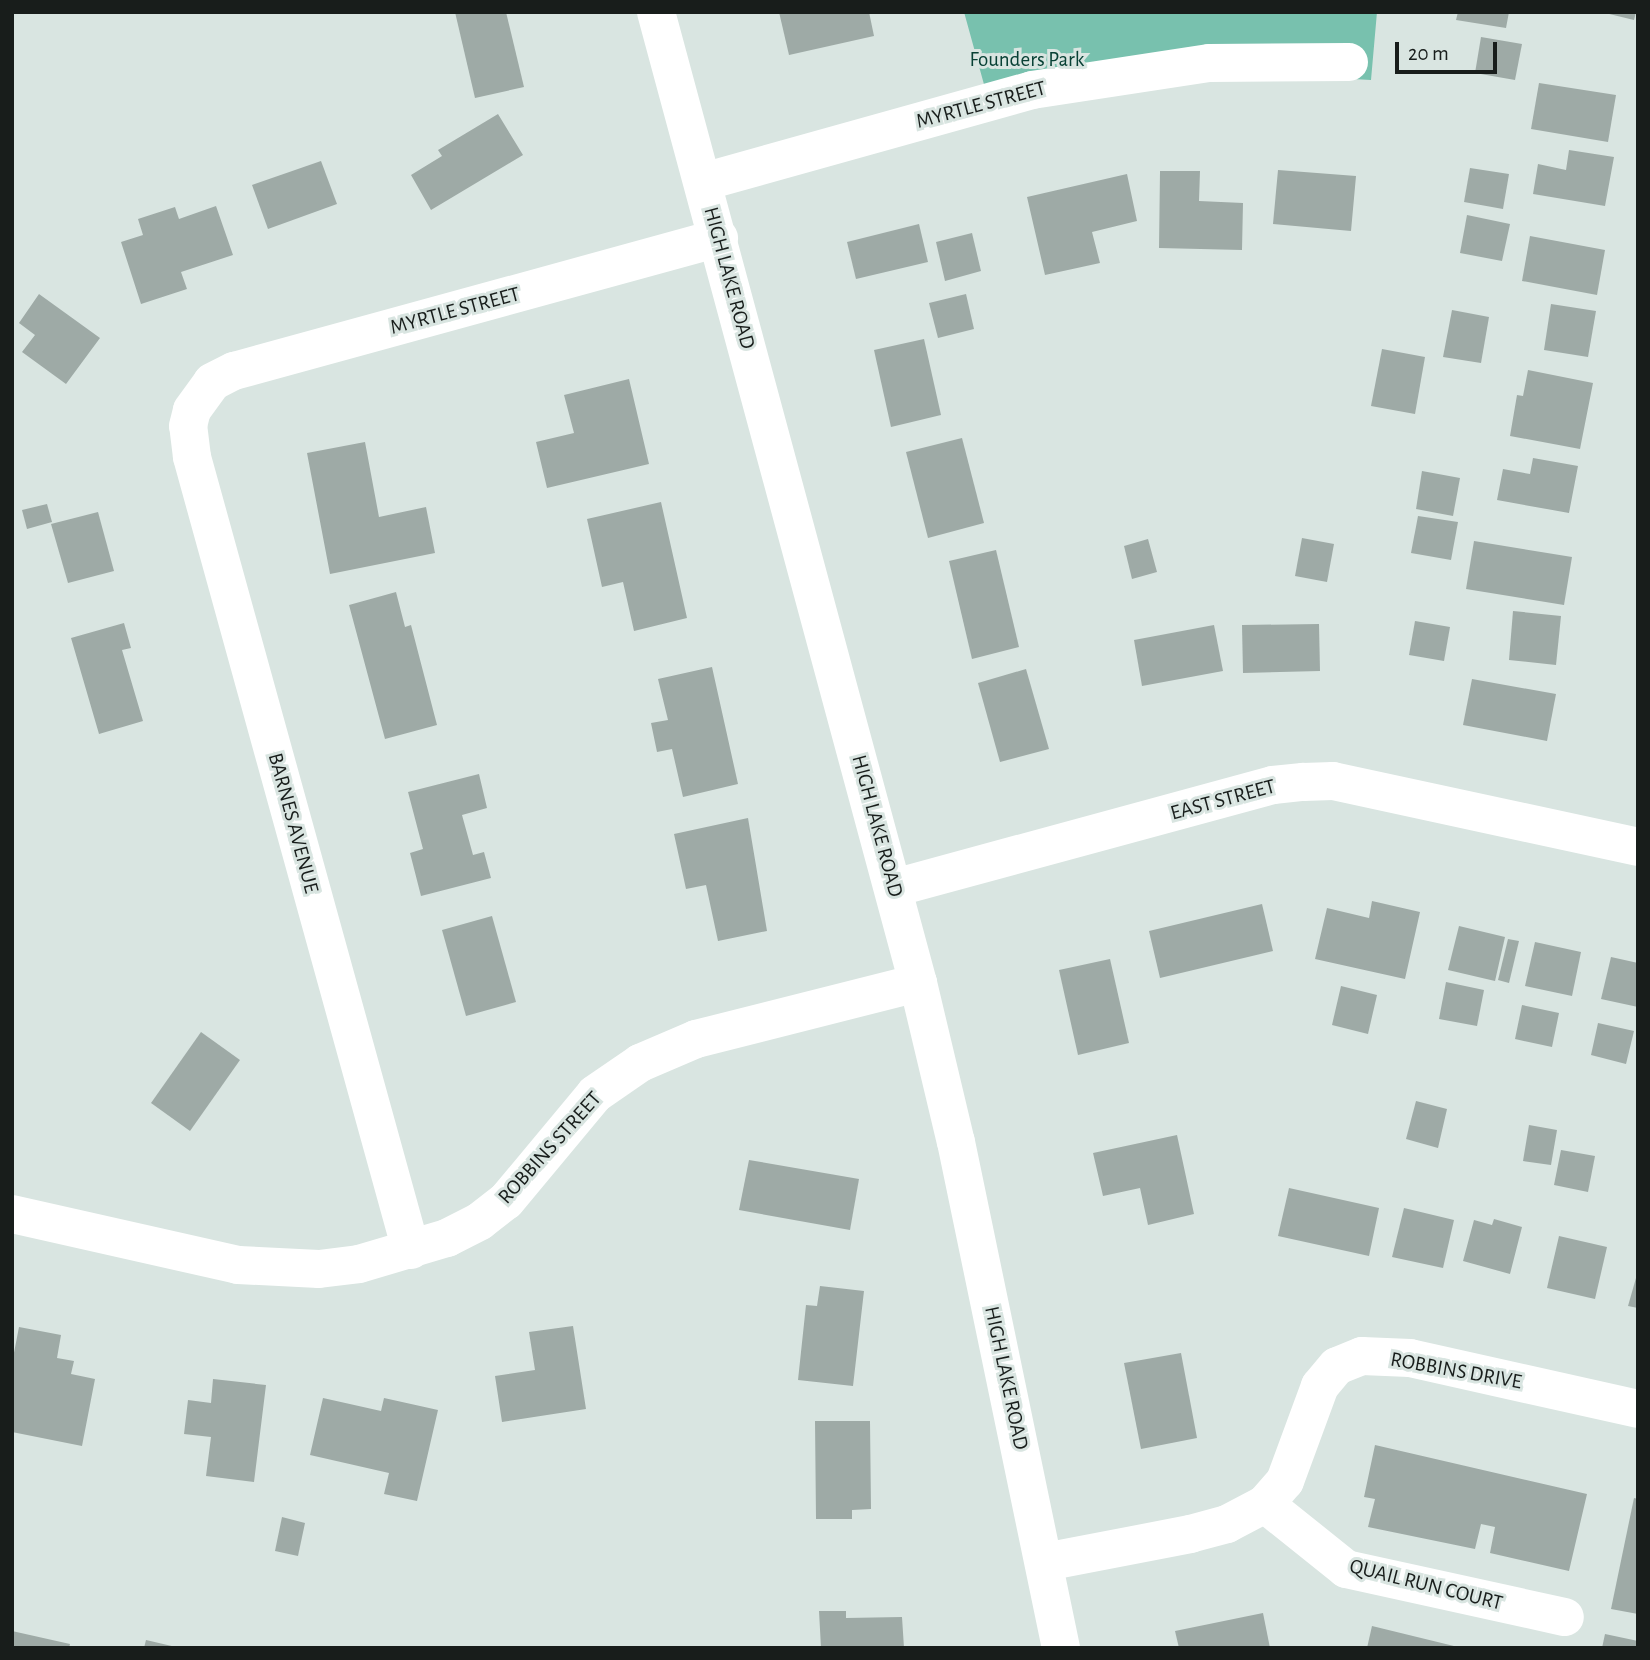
<!DOCTYPE html>
<style>
body{margin:0}
#map{position:relative;width:1650px;height:1660px;overflow:hidden;background:#d9e5e1;font-family:"Alegreya Sans",sans-serif}
div>[style]{position:absolute}
[style*='--x']{left:calc(var(--x)*1px);top:calc(var(--y)*1px);width:calc(var(--w)*1px);rotate:calc(var(--a)*1deg)}
.green>*{inset:0;background:#78c1ae}
.building>*{inset:0;background:#9eaaa6}
.minor>*{height:38px;margin:-19px;padding:0 19px;transform-origin:19px;border-radius:19px;background:#fff}
.tertiary>*{height:38px;margin:-19px;padding:0 19px;transform-origin:19px;border-radius:19px;background:#fff}
span{translate:-50% -50%;white-space:nowrap;text-align:center;line-height:1.15;-webkit-text-stroke:6px #d9e5e1;paint-order:stroke}
.park-label{font-size:21px;color:#084135}
.street-label{font-size:21px;color:#181d1b}
.frame{position:absolute;inset:0;border:14px solid #181d1b;pointer-events:none}
.scale{position:absolute;left:1395px;top:42px;width:102px;height:32px;box-sizing:border-box;border:4px solid #181d1b;border-top:0;padding-left:9px;font-size:21px;line-height:24px;white-space:nowrap;color:#181d1b;-webkit-text-stroke:5px #d9e5e1;paint-order:stroke}
</style>
<div id="map">
<div class="green">
<div style="clip-path:polygon(964px 12px,1377px 12px,1371px 80px,1262px 74px,1141px 82px,993px 117px)"></div>
</div>
<div class="building">
<div style="clip-path:polygon(455px 12px,506px 12px,524px 87px,475px 98px)"></div>
<div style="clip-path:polygon(779px 12px,869px 12px,874px 36px,789px 55px)"></div>
<div style="clip-path:polygon(1458px 12px,1509px 12px,1506px 28px,1456px 20px)"></div>
<div style="clip-path:polygon(1601px 12px,1636px 12px,1634px 20px)"></div>
<div style="clip-path:polygon(1481px 37px,1522px 44px,1515px 80px,1475px 73px)"></div>
<div style="clip-path:polygon(1539px 83px,1616px 95px,1608px 142px,1531px 129px)"></div>
<div style="clip-path:polygon(498px 114px,523px 155px,431px 210px,411px 175px,442px 156px,438px 150px)"></div>
<div style="clip-path:polygon(1569px 150px,1614px 157px,1605px 206px,1533px 194px,1538px 164px,1566px 170px)"></div>
<div style="clip-path:polygon(321px 161px,337px 204px,268px 229px,252px 185px)"></div>
<div style="clip-path:polygon(1470px 168px,1509px 174px,1503px 209px,1464px 202px)"></div>
<div style="clip-path:polygon(1278px 170px,1356px 176px,1351px 231px,1273px 224px)"></div>
<div style="clip-path:polygon(1160px 171px,1200px 171px,1199px 201px,1243px 203px,1242px 250px,1159px 248px)"></div>
<div style="clip-path:polygon(1127px 174px,1137px 221px,1092px 232px,1100px 263px,1045px 275px,1027px 197px)"></div>
<div style="clip-path:polygon(216px 206px,233px 255px,181px 272px,187px 289px,141px 304px,121px 242px,143px 235px,138px 219px,175px 207px,179px 219px)"></div>
<div style="clip-path:polygon(1467px 215px,1510px 224px,1502px 261px,1460px 253px)"></div>
<div style="clip-path:polygon(919px 224px,928px 262px,856px 279px,847px 242px)"></div>
<div style="clip-path:polygon(972px 233px,981px 271px,945px 281px,936px 242px)"></div>
<div style="clip-path:polygon(1530px 236px,1605px 250px,1597px 295px,1522px 281px)"></div>
<div style="clip-path:polygon(39px 294px,100px 338px,66px 384px,22px 352px,35px 335px,19px 323px)"></div>
<div style="clip-path:polygon(966px 294px,974px 329px,938px 338px,929px 303px)"></div>
<div style="clip-path:polygon(1551px 304px,1596px 311px,1588px 357px,1544px 350px)"></div>
<div style="clip-path:polygon(1452px 310px,1489px 317px,1481px 363px,1443px 357px)"></div>
<div style="clip-path:polygon(924px 339px,941px 415px,891px 427px,874px 350px)"></div>
<div style="clip-path:polygon(1382px 349px,1425px 357px,1415px 414px,1371px 406px)"></div>
<div style="clip-path:polygon(1528px 370px,1593px 383px,1580px 449px,1510px 436px,1517px 395px,1523px 396px)"></div>
<div style="clip-path:polygon(629px 379px,649px 464px,547px 488px,536px 442px,574px 433px,564px 395px)"></div>
<div style="clip-path:polygon(962px 438px,984px 523px,928px 538px,906px 452px)"></div>
<div style="clip-path:polygon(365px 442px,379px 517px,426px 507px,435px 553px,330px 574px,307px 453px)"></div>
<div style="clip-path:polygon(1533px 458px,1578px 466px,1569px 513px,1497px 500px,1503px 469px,1530px 474px)"></div>
<div style="clip-path:polygon(1422px 471px,1460px 478px,1453px 516px,1416px 509px)"></div>
<div style="clip-path:polygon(661px 502px,687px 618px,634px 631px,623px 582px,602px 587px,587px 519px)"></div>
<div style="clip-path:polygon(47px 504px,52px 522px,27px 529px,22px 510px)"></div>
<div style="clip-path:polygon(98px 512px,114px 571px,68px 583px,51px 524px)"></div>
<div style="clip-path:polygon(1418px 516px,1458px 522px,1451px 560px,1411px 553px)"></div>
<div style="clip-path:polygon(1302px 538px,1334px 544px,1327px 582px,1295px 576px)"></div>
<div style="clip-path:polygon(1148px 539px,1157px 572px,1132px 579px,1124px 546px)"></div>
<div style="clip-path:polygon(1474px 541px,1572px 557px,1564px 605px,1466px 589px)"></div>
<div style="clip-path:polygon(996px 550px,1019px 647px,972px 659px,949px 561px)"></div>
<div style="clip-path:polygon(396px 592px,405px 627px,411px 625px,437px 725px,385px 739px,349px 605px)"></div>
<div style="clip-path:polygon(1513px 611px,1561px 616px,1556px 665px,1509px 660px)"></div>
<div style="clip-path:polygon(1415px 621px,1450px 627px,1444px 661px,1409px 655px)"></div>
<div style="clip-path:polygon(124px 623px,131px 648px,122px 650px,143px 721px,99px 734px,71px 638px)"></div>
<div style="clip-path:polygon(1319px 624px,1320px 671px,1243px 673px,1242px 625px)"></div>
<div style="clip-path:polygon(1214px 625px,1223px 671px,1142px 686px,1134px 640px)"></div>
<div style="clip-path:polygon(712px 667px,738px 784px,683px 797px,672px 749px,657px 752px,651px 723px,668px 720px,658px 679px)"></div>
<div style="clip-path:polygon(1026px 669px,1049px 749px,1000px 762px,978px 683px)"></div>
<div style="clip-path:polygon(1472px 679px,1556px 694px,1547px 741px,1463px 725px)"></div>
<div style="clip-path:polygon(479px 774px,487px 808px,462px 815px,473px 855px,484px 852px,491px 878px,421px 896px,410px 853px,423px 849px,408px 792px)"></div>
<div style="clip-path:polygon(748px 818px,767px 931px,718px 941px,706px 885px,686px 889px,674px 834px)"></div>
<div style="clip-path:polygon(1372px 901px,1420px 912px,1405px 979px,1315px 959px,1327px 908px,1369px 918px)"></div>
<div style="clip-path:polygon(1262px 904px,1273px 951px,1160px 978px,1149px 931px)"></div>
<div style="clip-path:polygon(492px 916px,516px 1002px,466px 1016px,442px 930px)"></div>
<div style="clip-path:polygon(1459px 926px,1505px 937px,1495px 981px,1448px 970px)"></div>
<div style="clip-path:polygon(1508px 939px,1519px 941px,1509px 983px,1498px 980px)"></div>
<div style="clip-path:polygon(1535px 942px,1581px 952px,1572px 996px,1525px 986px)"></div>
<div style="clip-path:polygon(1611px 957px,1638px 963px,1638px 1007px,1601px 999px)"></div>
<div style="clip-path:polygon(1110px 959px,1129px 1043px,1078px 1055px,1059px 970px)"></div>
<div style="clip-path:polygon(1446px 982px,1484px 990px,1477px 1026px,1439px 1019px)"></div>
<div style="clip-path:polygon(1341px 986px,1377px 995px,1368px 1034px,1332px 1025px)"></div>
<div style="clip-path:polygon(1522px 1005px,1559px 1013px,1552px 1047px,1515px 1039px)"></div>
<div style="clip-path:polygon(1598px 1023px,1634px 1031px,1626px 1064px,1591px 1055px)"></div>
<div style="clip-path:polygon(201px 1032px,240px 1060px,190px 1131px,151px 1103px)"></div>
<div style="clip-path:polygon(1416px 1101px,1447px 1109px,1438px 1148px,1406px 1139px)"></div>
<div style="clip-path:polygon(1529px 1125px,1557px 1130px,1551px 1165px,1523px 1161px)"></div>
<div style="clip-path:polygon(1177px 1135px,1194px 1214px,1148px 1225px,1140px 1188px,1103px 1196px,1093px 1153px)"></div>
<div style="clip-path:polygon(1561px 1150px,1595px 1156px,1588px 1192px,1554px 1185px)"></div>
<div style="clip-path:polygon(749px 1160px,859px 1179px,850px 1230px,739px 1210px)"></div>
<div style="clip-path:polygon(1289px 1188px,1379px 1208px,1369px 1256px,1278px 1236px)"></div>
<div style="clip-path:polygon(1404px 1208px,1454px 1220px,1443px 1268px,1392px 1257px)"></div>
<div style="clip-path:polygon(1494px 1219px,1522px 1227px,1510px 1274px,1463px 1261px,1474px 1220px,1492px 1225px)"></div>
<div style="clip-path:polygon(1559px 1236px,1607px 1247px,1595px 1299px,1547px 1288px)"></div>
<div style="clip-path:polygon(1638px 1271px,1638px 1308px,1628px 1306px)"></div>
<div style="clip-path:polygon(820px 1286px,864px 1291px,853px 1386px,798px 1380px,806px 1305px,817px 1306px)"></div>
<div style="clip-path:polygon(573px 1326px,586px 1409px,502px 1422px,495px 1376px,535px 1370px,529px 1332px)"></div>
<div style="clip-path:polygon(19px 1327px,61px 1335px,57px 1358px,74px 1361px,71px 1374px,95px 1379px,82px 1446px,12px 1432px,12px 1363px)"></div>
<div style="clip-path:polygon(1181px 1353px,1197px 1438px,1141px 1449px,1124px 1363px)"></div>
<div style="clip-path:polygon(213px 1379px,266px 1385px,254px 1482px,206px 1476px,211px 1437px,184px 1434px,188px 1400px,211px 1403px)"></div>
<div style="clip-path:polygon(323px 1398px,381px 1411px,384px 1398px,438px 1410px,417px 1501px,384px 1494px,389px 1473px,310px 1455px)"></div>
<div style="clip-path:polygon(815px 1421px,870px 1421px,871px 1509px,852px 1510px,852px 1519px,816px 1519px)"></div>
<div style="clip-path:polygon(1375px 1445px,1587px 1494px,1569px 1571px,1490px 1553px,1495px 1527px,1481px 1524px,1475px 1549px,1368px 1527px,1375px 1499px,1364px 1497px)"></div>
<div style="clip-path:polygon(1634px 1498px,1638px 1499px,1638px 1614px,1611px 1609px)"></div>
<div style="clip-path:polygon(282px 1517px,305px 1523px,298px 1556px,275px 1551px)"></div>
<div style="clip-path:polygon(819px 1611px,846px 1611px,846px 1618px,902px 1617px,904px 1648px,821px 1648px)"></div>
<div style="clip-path:polygon(1263px 1613px,1270px 1648px,1179px 1648px,1175px 1631px)"></div>
<div style="clip-path:polygon(1372px 1626px,1458px 1647px,1457px 1648px,1367px 1648px)"></div>
<div style="clip-path:polygon(12px 1631px,70px 1644px,69px 1648px,12px 1648px)"></div>
<div style="clip-path:polygon(1605px 1634px,1638px 1641px,1638px 1648px,1602px 1648px)"></div>
<div style="clip-path:polygon(146px 1640px,176px 1647px,175px 1648px,144px 1648px)"></div>
</div>
<div class="minor">
<div style="--x:703;--y:182;--w:342;--a:-15.6"></div>
<div style="--x:1032;--y:90;--w:179;--a:-8.7"></div>
<div style="--x:1209;--y:63;--w:140;--a:-0.4"></div>
<div style="--x:894;--y:888;--w:393;--a:-15.2"></div>
<div style="--x:1273;--y:785;--w:30;--a:-6"></div>
<div style="--x:1303;--y:782;--w:30;--a:-2"></div>
<div style="--x:1333;--y:781;--w:312;--a:12.2"></div>
<div style="--x:12;--y:1214;--w:232;--a:12.7"></div>
<div style="--x:238;--y:1265;--w:81;--a:2.8"></div>
<div style="--x:319;--y:1269;--w:40;--a:-7.1"></div>
<div style="--x:359;--y:1264;--w:92;--a:-16.5"></div>
<div style="--x:447;--y:1238;--w:37;--a:-27"></div>
<div style="--x:480;--y:1221;--w:33;--a:-38"></div>
<div style="--x:506;--y:1201;--w:139;--a:-50.2"></div>
<div style="--x:595;--y:1094;--w:55;--a:-34.6"></div>
<div style="--x:640;--y:1063;--w:61;--a:-23.2"></div>
<div style="--x:696;--y:1039;--w:229;--a:-14.2"></div>
<div style="--x:411;--y:1250;--w:823;--a:-105.44"></div>
<div style="--x:192;--y:457;--w:31;--a:-97"></div>
<div style="--x:188;--y:426;--w:16;--a:-76"></div>
<div style="--x:192;--y:410;--w:34;--a:-54"></div>
<div style="--x:212;--y:382;--w:25;--a:-27"></div>
<div style="--x:234;--y:371;--w:503;--a:-15.34"></div>
<div style="--x:1265;--y:1504;--w:104;--a:38.7"></div>
<div style="--x:1346;--y:1569;--w:224;--a:12.4"></div>
<div style="--x:1045;--y:1562;--w:148;--a:-10.9"></div>
<div style="--x:1190;--y:1534;--w:38;--a:-15"></div>
<div style="--x:1227;--y:1524;--w:43;--a:-27.8"></div>
<div style="--x:1265;--y:1504;--w:30;--a:-49"></div>
<div style="--x:1285;--y:1481;--w:101;--a:-69.8"></div>
<div style="--x:1320;--y:1386;--w:26;--a:-50"></div>
<div style="--x:1337;--y:1366;--w:27;--a:-22"></div>
<div style="--x:1362;--y:1356;--w:48;--a:2.4"></div>
<div style="--x:1410;--y:1358;--w:234;--a:12.6"></div>
</div>
<div class="tertiary">
<div style="--x:656;--y:12;--w:1006;--a:74.9"></div>
<div style="--x:918;--y:983;--w:163;--a:76.6"></div>
<div style="--x:956;--y:1142;--w:517;--a:78.28"></div>
</div>
<div class="park-label">
<span style="left:1027px;top:60px">Founders Park</span>
</div>
<div class="street-label">
<span style="left:981px;top:105px;rotate:-15deg">MYRTLE STREET</span>
<span style="left:729px;top:278px;rotate:75deg">HIGH LAKE ROAD</span>
<span style="left:455px;top:311px;rotate:-15deg">MYRTLE STREET</span>
<span style="left:1223px;top:800px;rotate:-15deg">EAST STREET</span>
<span style="left:293px;top:823px;rotate:75deg">BARNES AVENUE</span>
<span style="left:877px;top:826px;rotate:75deg">HIGH LAKE ROAD</span>
<span style="left:550px;top:1148px;rotate:-48deg">ROBBINS STREET</span>
<span style="left:1456px;top:1371px;rotate:10deg">ROBBINS DRIVE</span>
<span style="left:1006px;top:1378px;rotate:78deg">HIGH LAKE ROAD</span>
<span style="left:1426px;top:1585px;rotate:14deg">QUAIL RUN COURT</span>
</div>
<div class="frame"></div>
<div class="scale">20 m</div>
</div>
